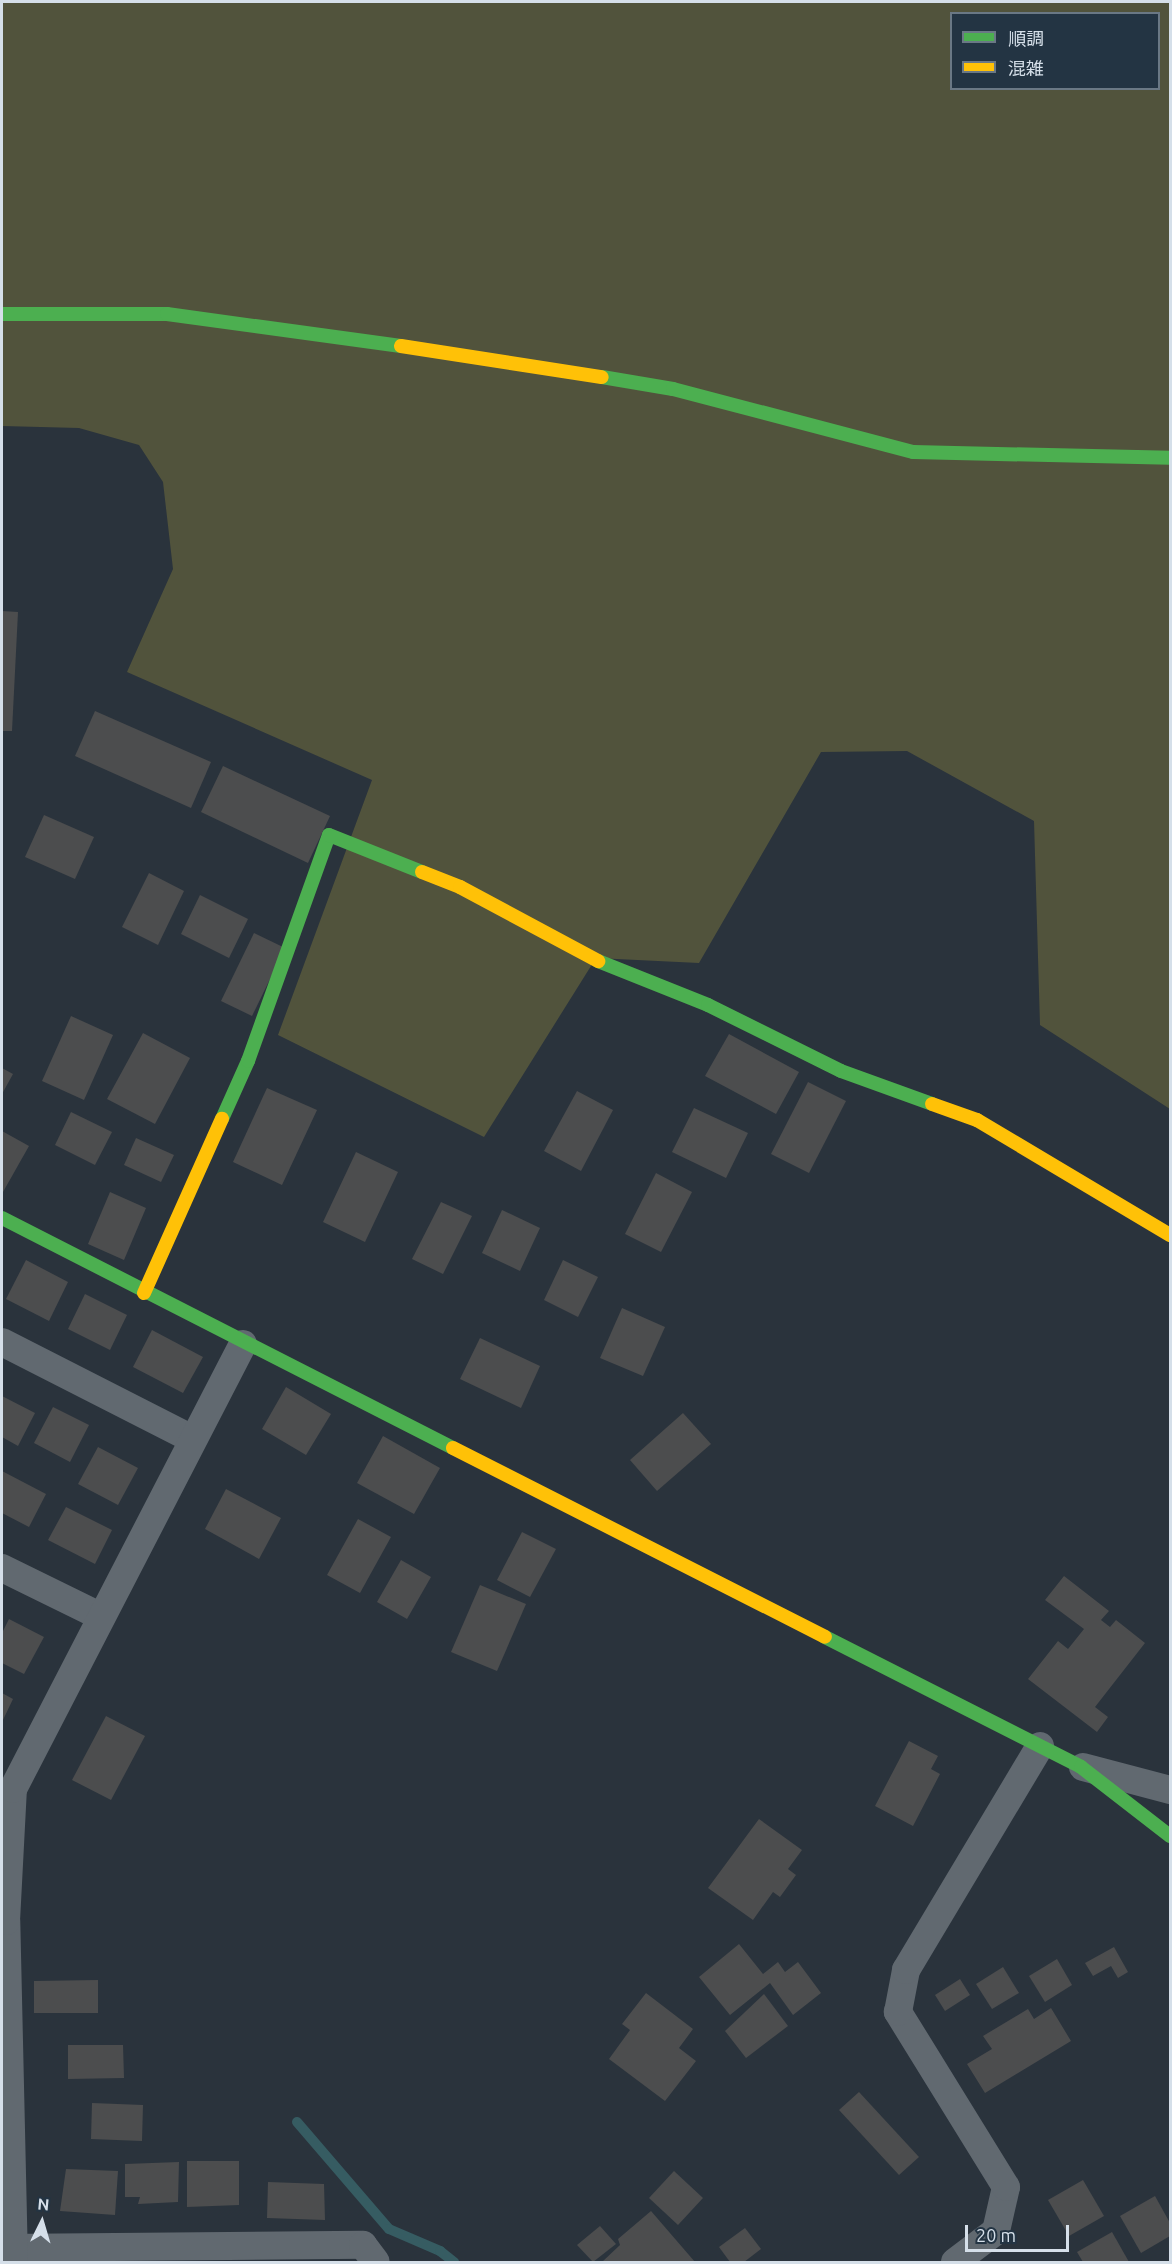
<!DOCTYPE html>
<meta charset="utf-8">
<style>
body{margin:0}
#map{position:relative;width:1172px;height:2264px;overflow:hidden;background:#2a333c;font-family:Ubuntu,"Noto Sans JP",sans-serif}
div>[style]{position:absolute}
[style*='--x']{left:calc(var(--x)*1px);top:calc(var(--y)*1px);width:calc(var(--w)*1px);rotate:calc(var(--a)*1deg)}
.green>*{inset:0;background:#51533c}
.stream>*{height:10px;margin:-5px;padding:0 5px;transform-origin:5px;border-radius:5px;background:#365c62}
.building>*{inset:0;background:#4c4d4e}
.street>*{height:28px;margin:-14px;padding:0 14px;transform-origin:14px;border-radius:14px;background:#616970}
.fast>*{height:14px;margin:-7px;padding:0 7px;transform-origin:7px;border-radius:7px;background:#4caf50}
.slow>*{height:14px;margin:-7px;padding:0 7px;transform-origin:7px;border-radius:7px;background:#ffc107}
span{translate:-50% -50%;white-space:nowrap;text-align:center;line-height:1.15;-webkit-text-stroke:5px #233443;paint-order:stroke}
.frame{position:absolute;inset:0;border:3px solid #d5dfe9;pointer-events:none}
.legend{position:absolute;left:950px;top:12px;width:210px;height:78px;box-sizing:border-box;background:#233443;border:2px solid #6a7885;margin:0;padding:8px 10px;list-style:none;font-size:18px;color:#d5dfe9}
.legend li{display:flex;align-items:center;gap:12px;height:30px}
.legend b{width:30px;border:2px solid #6a7885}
.north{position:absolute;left:12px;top:2192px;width:60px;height:60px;-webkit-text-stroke:4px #233443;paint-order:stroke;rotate:5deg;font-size:16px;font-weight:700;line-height:24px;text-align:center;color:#d5dfe9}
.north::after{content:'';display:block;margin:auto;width:21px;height:27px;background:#d5dfe9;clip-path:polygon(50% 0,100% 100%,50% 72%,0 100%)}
.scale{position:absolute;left:965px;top:2225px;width:104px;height:27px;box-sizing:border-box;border:3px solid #d5dfe9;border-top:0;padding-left:8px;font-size:18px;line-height:21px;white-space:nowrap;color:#d5dfe9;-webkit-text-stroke:4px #233443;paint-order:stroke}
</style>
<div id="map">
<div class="green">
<div style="clip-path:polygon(evenodd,2px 2px,1170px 2px,1170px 1109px,1040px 1025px,1034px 821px,907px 751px,821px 752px,699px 963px,596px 958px,484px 1137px,278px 1035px,372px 780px,127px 672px,173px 569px,163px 482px,139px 445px,79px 428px,2px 426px,2px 2px,952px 14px,1158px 14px,1158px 88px,952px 88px,952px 14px)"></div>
</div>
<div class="stream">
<div style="--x:297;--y:2122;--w:141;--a:49.3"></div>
<div style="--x:389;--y:2229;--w:56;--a:23.3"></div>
<div style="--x:440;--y:2251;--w:18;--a:38"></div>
</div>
<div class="building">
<div style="clip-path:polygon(2px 611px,18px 612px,12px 731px,2px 731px)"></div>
<div style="clip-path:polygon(95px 711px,211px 762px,191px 808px,75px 756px)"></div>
<div style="clip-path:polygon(223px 766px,330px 816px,308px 863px,201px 812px)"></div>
<div style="clip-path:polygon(44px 815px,94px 837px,75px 879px,25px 857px)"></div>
<div style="clip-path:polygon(149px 873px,184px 891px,158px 945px,122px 927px)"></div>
<div style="clip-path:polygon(200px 895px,248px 919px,229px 958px,181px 934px)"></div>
<div style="clip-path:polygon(254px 933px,285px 948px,252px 1016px,221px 1001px)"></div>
<div style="clip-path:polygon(71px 1016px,113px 1035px,84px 1100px,42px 1081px)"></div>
<div style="clip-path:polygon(143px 1033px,190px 1058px,155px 1124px,107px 1099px)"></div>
<div style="clip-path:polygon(729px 1034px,799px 1072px,776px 1114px,705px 1076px)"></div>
<div style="clip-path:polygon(2px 1068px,13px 1074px,2px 1094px)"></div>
<div style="clip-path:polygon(808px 1082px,846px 1101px,809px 1173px,771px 1154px)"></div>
<div style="clip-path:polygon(267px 1088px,317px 1110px,282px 1185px,233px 1162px)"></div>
<div style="clip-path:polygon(577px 1091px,613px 1110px,581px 1171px,544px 1151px)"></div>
<div style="clip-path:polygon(694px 1108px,748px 1133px,726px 1178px,672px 1152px)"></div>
<div style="clip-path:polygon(71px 1112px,112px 1132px,95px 1165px,55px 1145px)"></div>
<div style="clip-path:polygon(2px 1131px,29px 1146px,3px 1192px,2px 1191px)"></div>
<div style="clip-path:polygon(136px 1138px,174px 1155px,161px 1182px,124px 1165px)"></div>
<div style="clip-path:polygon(356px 1152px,398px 1172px,365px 1242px,323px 1222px)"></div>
<div style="clip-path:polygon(656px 1173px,692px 1192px,661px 1252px,625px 1234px)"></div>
<div style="clip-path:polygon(110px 1192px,146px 1208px,124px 1260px,88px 1244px)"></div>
<div style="clip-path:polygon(441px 1202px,472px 1216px,443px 1274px,412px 1259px)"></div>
<div style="clip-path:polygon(502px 1210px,540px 1228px,520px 1271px,482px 1253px)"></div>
<div style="clip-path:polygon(26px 1260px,68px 1282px,49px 1321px,6px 1299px)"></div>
<div style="clip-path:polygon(563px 1260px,598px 1277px,578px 1317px,544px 1300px)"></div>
<div style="clip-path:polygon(85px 1294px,127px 1315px,110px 1350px,68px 1329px)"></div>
<div style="clip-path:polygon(622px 1308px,665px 1327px,643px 1376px,600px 1358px)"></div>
<div style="clip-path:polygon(152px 1330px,203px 1357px,183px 1393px,133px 1367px)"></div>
<div style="clip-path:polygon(480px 1338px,540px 1366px,521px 1408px,460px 1379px)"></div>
<div style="clip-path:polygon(286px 1387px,331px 1414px,306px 1455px,262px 1429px)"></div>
<div style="clip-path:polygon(2px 1396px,35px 1413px,18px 1446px,2px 1437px)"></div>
<div style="clip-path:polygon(53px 1407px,89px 1425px,70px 1462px,34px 1443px)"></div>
<div style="clip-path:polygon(683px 1413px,711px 1444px,657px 1491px,630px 1460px)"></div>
<div style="clip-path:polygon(383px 1436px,440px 1468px,414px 1514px,357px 1483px)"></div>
<div style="clip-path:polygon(98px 1447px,138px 1468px,118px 1505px,78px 1484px)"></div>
<div style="clip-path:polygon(2px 1471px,46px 1494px,29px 1527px,2px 1513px)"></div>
<div style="clip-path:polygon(226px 1489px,281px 1518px,259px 1559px,205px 1529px)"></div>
<div style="clip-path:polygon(66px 1507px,112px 1530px,95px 1564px,48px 1540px)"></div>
<div style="clip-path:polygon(358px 1519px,391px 1537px,360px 1593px,327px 1575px)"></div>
<div style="clip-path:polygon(522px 1532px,556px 1549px,530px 1597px,497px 1580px)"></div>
<div style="clip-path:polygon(401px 1560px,431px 1577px,407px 1619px,377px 1602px)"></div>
<div style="clip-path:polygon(1064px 1576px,1109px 1611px,1101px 1620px,1110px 1627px,1116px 1620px,1145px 1643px,1095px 1707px,1108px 1717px,1097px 1732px,1028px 1679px,1058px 1641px,1068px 1649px,1084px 1629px,1045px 1600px)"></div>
<div style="clip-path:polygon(480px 1585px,526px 1604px,497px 1671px,451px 1652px)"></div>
<div style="clip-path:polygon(9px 1619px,44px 1637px,24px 1674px,2px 1663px,2px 1633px)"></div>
<div style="clip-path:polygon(2px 1693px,13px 1699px,2px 1722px)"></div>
<div style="clip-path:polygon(106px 1716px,145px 1736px,111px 1800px,72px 1780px)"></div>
<div style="clip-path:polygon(909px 1741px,938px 1756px,931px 1769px,940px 1774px,913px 1826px,875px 1806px)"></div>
<div style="clip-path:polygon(759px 1819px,802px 1850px,788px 1869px,796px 1875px,780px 1897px,773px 1892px,753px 1920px,708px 1888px)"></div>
<div style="clip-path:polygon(739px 1944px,763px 1974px,778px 1962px,785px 1972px,798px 1962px,821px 1993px,793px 2015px,770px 1983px,730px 2015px,699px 1977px)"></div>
<div style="clip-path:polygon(1114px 1947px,1128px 1972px,1118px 1978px,1111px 1966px,1093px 1976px,1085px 1963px)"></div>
<div style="clip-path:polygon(1057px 1959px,1072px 1985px,1045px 2002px,1029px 1976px)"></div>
<div style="clip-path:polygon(1003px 1967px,1019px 1993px,992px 2009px,976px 1984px)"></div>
<div style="clip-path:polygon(960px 1979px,970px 1995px,945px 2011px,935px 1995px)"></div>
<div style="clip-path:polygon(98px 1980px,98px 2013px,34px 2013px,34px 1981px)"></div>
<div style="clip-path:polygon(646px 1993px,693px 2029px,679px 2048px,696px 2061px,665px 2101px,609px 2059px,630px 2030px,622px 2024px)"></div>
<div style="clip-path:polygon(764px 1994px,788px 2026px,746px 2058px,725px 2031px)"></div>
<div style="clip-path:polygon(1051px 2008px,1071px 2041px,985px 2093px,967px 2064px,992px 2049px,983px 2036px,1028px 2009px,1034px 2019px)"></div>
<div style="clip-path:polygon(68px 2045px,123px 2045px,124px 2078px,68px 2079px)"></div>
<div style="clip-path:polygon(859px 2092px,919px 2157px,899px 2175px,839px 2110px)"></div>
<div style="clip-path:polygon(92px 2103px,143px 2105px,142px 2141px,91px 2139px)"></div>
<div style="clip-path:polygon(187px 2161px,239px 2161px,239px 2205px,187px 2207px)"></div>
<div style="clip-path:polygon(179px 2162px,178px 2202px,138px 2204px,140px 2197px,125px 2197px,125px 2164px)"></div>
<div style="clip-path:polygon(66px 2169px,118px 2171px,115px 2215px,60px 2211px)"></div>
<div style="clip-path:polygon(674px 2171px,703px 2198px,678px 2225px,649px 2198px)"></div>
<div style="clip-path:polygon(1083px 2180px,1104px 2216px,1069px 2236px,1048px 2200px)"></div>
<div style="clip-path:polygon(268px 2182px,324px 2184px,325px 2220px,267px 2218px)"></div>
<div style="clip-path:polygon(1155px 2196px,1170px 2223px,1170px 2236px,1141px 2253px,1120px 2216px)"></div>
<div style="clip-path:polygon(651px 2211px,695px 2262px,602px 2262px,620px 2245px,618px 2239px)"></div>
<div style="clip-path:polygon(600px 2226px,616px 2244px,593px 2262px,577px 2245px)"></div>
<div style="clip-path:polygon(745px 2228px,761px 2249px,744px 2262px,730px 2262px,719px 2247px)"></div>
<div style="clip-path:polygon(1112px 2232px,1129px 2262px,1083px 2262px,1077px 2252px)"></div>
</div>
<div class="street">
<div style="--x:2;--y:1342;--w:213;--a:27"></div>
<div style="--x:2;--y:1568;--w:109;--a:26.1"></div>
<div style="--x:1083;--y:1767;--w:90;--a:14.8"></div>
<div style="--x:2;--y:2248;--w:361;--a:-0.5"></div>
<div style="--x:363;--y:2245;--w:21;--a:53"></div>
<div style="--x:14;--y:2262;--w:341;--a:-91.3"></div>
<div style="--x:6;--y:1921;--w:132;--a:-87"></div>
<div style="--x:13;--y:1789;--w:501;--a:-62.67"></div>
<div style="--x:955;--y:2262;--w:51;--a:-37.1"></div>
<div style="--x:996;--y:2231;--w:45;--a:-77.2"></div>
<div style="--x:1006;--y:2187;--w:206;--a:-121.7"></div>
<div style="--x:898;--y:2012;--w:43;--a:-79.2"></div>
<div style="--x:906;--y:1970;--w:261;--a:-59.1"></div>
</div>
<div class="fast">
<div style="--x:2;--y:314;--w:165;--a:0"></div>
<div style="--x:167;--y:314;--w:236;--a:7.8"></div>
<div style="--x:602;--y:377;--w:72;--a:9.6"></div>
<div style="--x:673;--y:389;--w:248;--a:14.7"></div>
<div style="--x:913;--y:452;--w:257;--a:1.3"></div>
<div style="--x:598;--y:961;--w:118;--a:21.8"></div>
<div style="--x:708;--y:1005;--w:148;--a:26.4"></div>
<div style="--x:841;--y:1071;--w:97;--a:19.9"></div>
<div style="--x:222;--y:1119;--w:64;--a:-65.9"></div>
<div style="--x:248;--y:1061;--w:240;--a:-70.3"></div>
<div style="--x:329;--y:835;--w:100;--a:21.7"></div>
<div style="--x:2;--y:1218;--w:506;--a:27.02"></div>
<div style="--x:825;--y:1637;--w:287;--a:26.9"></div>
<div style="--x:1081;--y:1767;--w:113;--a:37.8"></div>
</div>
<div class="slow">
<div style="--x:401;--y:346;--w:203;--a:8.8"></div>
<div style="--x:422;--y:872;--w:41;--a:21.5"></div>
<div style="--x:460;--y:887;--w:157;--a:28.2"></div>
<div style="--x:932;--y:1104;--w:48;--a:19.6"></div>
<div style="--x:977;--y:1120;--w:225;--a:30.8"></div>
<div style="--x:144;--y:1293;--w:191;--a:-65.9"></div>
<div style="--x:453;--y:1448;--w:417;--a:26.9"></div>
</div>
<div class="frame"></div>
<ul class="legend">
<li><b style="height:8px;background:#4caf50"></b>順調</li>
<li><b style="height:8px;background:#ffc107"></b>混雑</li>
</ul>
<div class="north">N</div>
<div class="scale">20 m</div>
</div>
